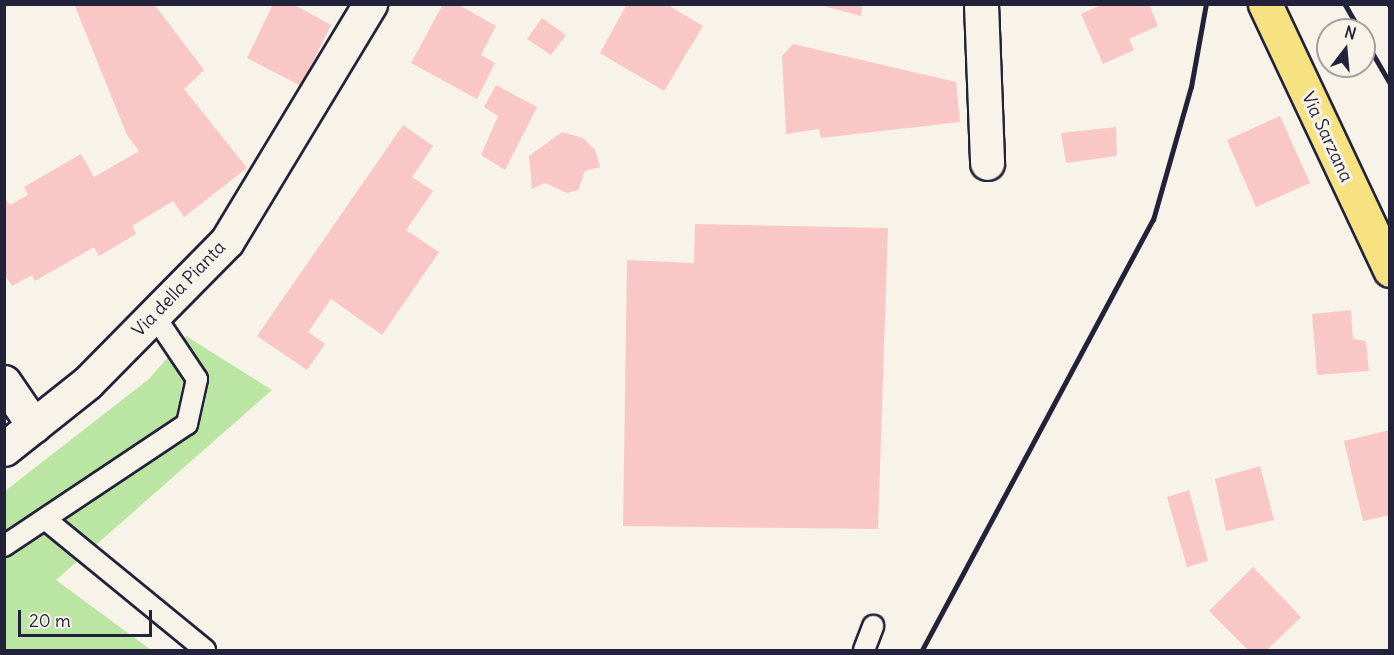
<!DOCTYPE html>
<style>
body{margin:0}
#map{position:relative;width:1394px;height:655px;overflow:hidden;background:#f7f3e8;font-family:Delius,sans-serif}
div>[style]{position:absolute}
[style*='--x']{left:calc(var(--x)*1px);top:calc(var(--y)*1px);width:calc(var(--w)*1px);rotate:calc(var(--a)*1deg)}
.green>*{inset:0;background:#bae5a2}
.building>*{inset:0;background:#f9c8c6}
.roads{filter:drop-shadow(2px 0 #22223b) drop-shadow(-2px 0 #22223b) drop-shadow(0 2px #22223b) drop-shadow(0 -2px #22223b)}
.service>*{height:20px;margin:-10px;padding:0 10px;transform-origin:10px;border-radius:10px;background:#f7f3e8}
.minor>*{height:33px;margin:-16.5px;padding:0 16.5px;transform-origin:16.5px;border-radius:16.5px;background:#f7f3e8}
.primary>*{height:33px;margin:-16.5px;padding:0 16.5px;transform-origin:16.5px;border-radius:16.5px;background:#f6e281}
.rail>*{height:4.5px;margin:-2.25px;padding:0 2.25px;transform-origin:2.25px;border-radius:2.25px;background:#22223b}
span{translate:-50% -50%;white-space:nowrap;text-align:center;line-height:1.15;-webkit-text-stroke:6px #f7f3e8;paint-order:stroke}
.street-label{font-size:18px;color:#22223b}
.frame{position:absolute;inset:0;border:6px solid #22223b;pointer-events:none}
.north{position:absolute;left:1316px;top:18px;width:60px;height:60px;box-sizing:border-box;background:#f7f3e8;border:2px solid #a29fa3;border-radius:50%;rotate:16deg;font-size:16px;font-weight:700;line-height:24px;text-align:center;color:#22223b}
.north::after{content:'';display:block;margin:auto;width:21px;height:27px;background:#22223b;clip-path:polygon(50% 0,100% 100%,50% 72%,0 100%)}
.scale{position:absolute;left:18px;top:610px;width:134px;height:27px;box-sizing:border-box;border:3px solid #22223b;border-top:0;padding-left:8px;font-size:18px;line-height:21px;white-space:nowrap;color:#22223b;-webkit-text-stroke:4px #f7f3e8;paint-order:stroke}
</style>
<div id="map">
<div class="green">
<div style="clip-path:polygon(186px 336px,272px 390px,56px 580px,151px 650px,5px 650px,5px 491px,149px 379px)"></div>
</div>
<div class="building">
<div style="clip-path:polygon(74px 4px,154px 4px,204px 70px,184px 89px,247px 168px,184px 217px,173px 201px,132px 226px,136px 234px,99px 256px,94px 247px,35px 281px,32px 275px,12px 286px,4px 274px,4px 197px,10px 205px,28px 195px,24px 187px,81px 154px,94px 177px,139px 151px,127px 135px)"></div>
<div style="clip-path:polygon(273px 4px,293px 4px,331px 25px,301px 86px,247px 58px)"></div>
<div style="clip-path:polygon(443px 4px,457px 4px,496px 26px,481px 55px,495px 63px,477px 99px,411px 63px)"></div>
<div style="clip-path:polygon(627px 4px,666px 4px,703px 26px,664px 91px,600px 53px)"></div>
<div style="clip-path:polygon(816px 4px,862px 4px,861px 16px)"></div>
<div style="clip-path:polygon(1103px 4px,1149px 4px,1158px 26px,1129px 39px,1134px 50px,1103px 64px,1081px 14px)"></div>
<div style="clip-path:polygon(542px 18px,566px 35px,551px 55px,527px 39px)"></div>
<div style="clip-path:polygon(793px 44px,956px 82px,960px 122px,821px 138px,819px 129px,786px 134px,782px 56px)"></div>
<div style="clip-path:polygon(496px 85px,537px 107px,505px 170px,481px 155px,498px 116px,484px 107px)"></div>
<div style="clip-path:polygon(1280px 116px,1310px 183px,1256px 207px,1227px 140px)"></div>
<div style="clip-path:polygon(403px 125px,433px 146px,412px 177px,433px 191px,406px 230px,439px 252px,382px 335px,331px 299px,308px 332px,325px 344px,307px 370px,257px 336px)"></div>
<div style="clip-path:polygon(1116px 127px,1117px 156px,1066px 163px,1061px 133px)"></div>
<div style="clip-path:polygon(562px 132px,583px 138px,595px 150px,600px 167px,585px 171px,578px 190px,567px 193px,545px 183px,532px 189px,529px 156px)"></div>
<div style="clip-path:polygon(695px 224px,888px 228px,878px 529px,623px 526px,627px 260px,694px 263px)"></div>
<div style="clip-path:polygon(1351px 310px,1353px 339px,1366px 341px,1369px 371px,1317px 375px,1312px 314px)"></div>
<div style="clip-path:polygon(1390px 430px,1390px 515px,1363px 521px,1344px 441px)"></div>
<div style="clip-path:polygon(1260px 466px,1274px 520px,1226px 531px,1215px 479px)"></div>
<div style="clip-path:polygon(1189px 490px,1208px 561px,1187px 567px,1167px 497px)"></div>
<div style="clip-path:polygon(1253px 567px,1301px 617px,1267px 650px,1248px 650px,1209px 611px)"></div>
</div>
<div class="roads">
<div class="service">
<div style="--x:45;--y:519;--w:207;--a:39.3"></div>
<div style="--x:4;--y:546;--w:220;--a:-33.7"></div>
<div style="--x:187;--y:424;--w:46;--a:-77.5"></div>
<div style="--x:197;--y:379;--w:77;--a:-123.9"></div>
<div style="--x:864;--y:650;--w:26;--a:-69"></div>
</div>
<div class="minor">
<div style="--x:981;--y:4;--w:159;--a:87.8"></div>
<div style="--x:4;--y:382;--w:53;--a:55.7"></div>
<div style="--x:4;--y:449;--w:106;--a:-38.5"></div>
<div style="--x:87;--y:383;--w:199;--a:-45.4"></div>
<div style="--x:227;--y:241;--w:277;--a:-58.9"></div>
</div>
<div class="primary">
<div style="--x:1265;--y:4;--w:294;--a:64.8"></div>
</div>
</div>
<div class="rail">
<div style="--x:1345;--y:4;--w:30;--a:60"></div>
<div style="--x:1389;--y:4;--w:2;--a:63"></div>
<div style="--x:1364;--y:38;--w:52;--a:60"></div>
<div style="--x:922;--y:650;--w:488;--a:-61.8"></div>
<div style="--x:1153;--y:220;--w:138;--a:-74.1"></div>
<div style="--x:1191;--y:87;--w:84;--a:-79.8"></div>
</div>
<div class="street-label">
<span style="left:1327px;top:137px;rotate:65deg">Via Sarzana</span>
<span style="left:179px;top:289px;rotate:-46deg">Via della Pianta</span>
</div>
<div class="frame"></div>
<div class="north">N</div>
<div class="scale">20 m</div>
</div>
